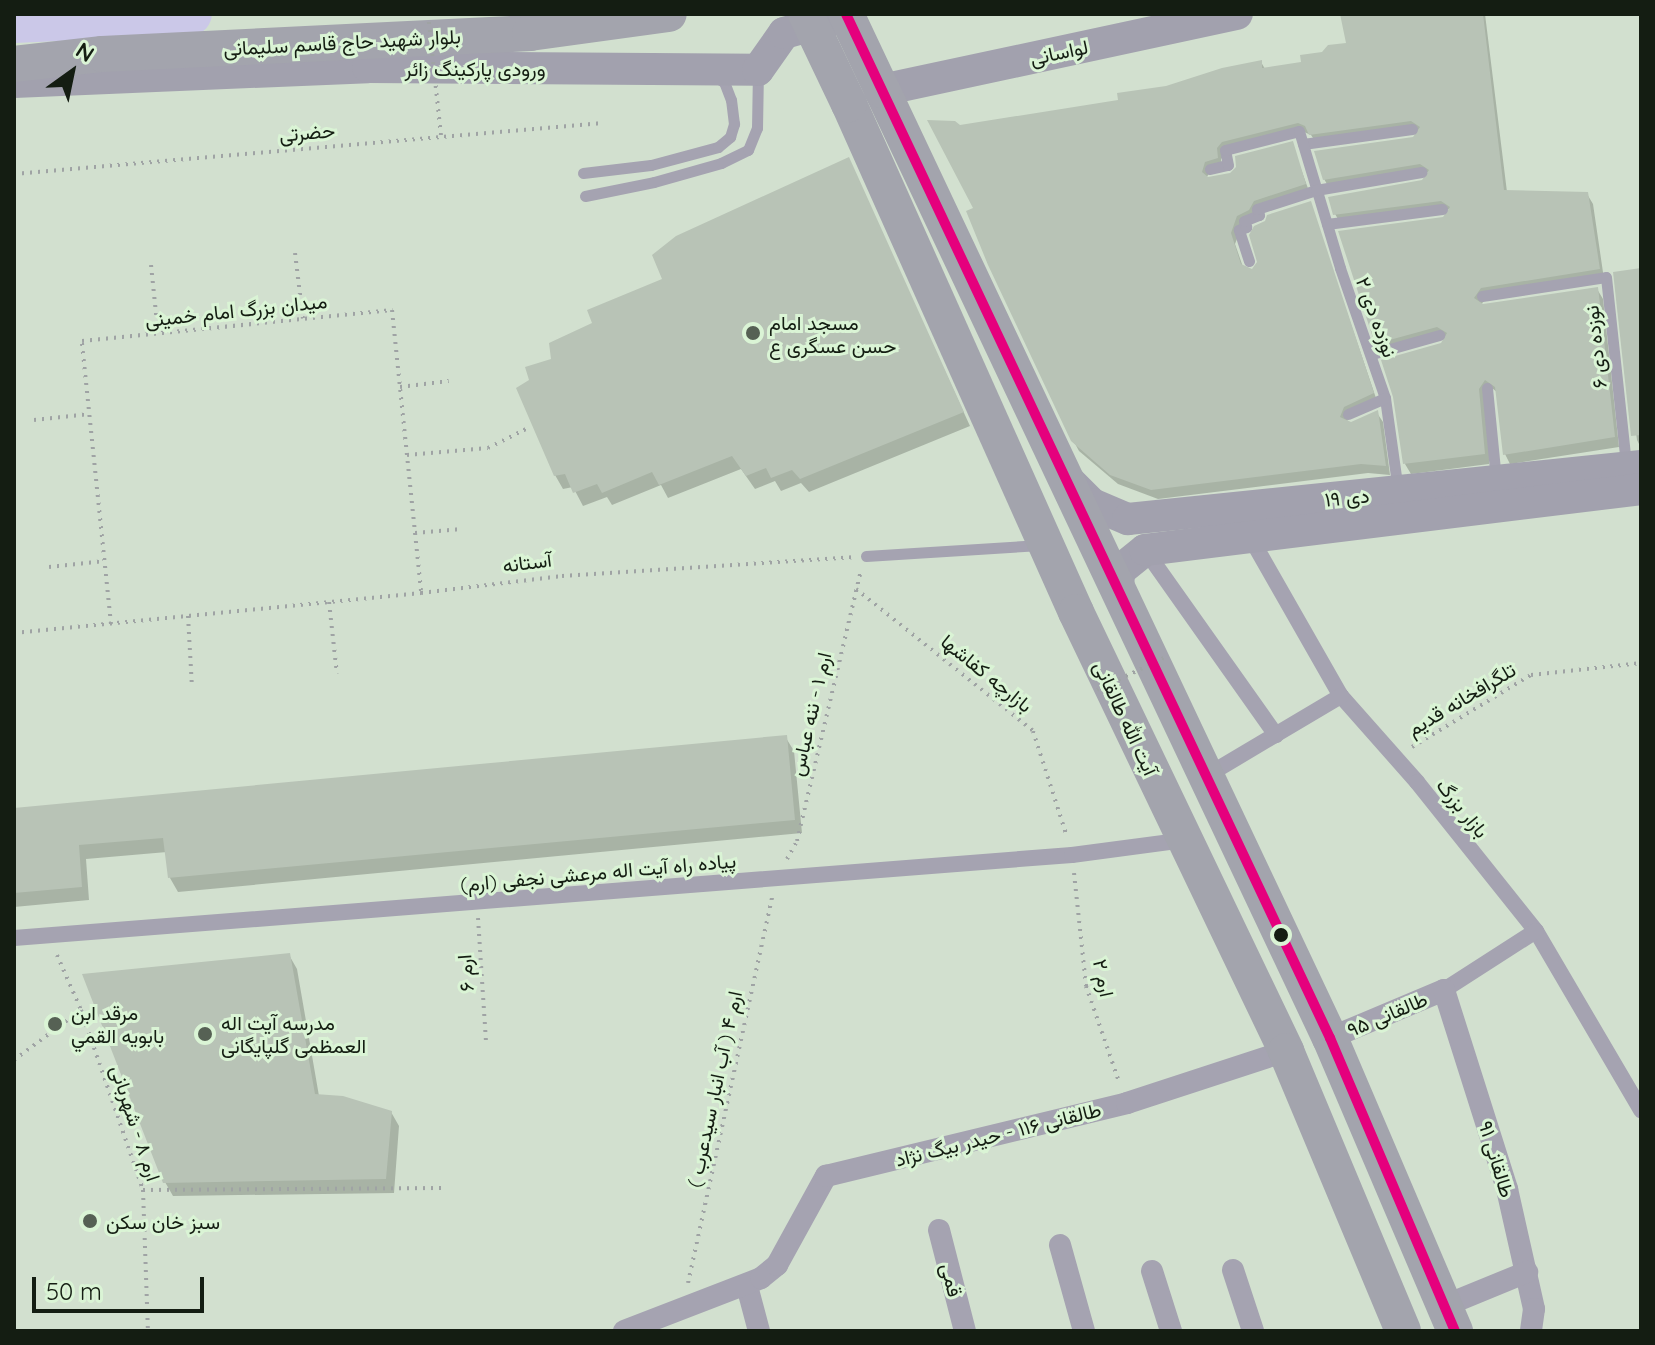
<!DOCTYPE html>
<meta charset="utf-8">
<style>
body{margin:0}
#map{position:relative;width:1655px;height:1345px;overflow:hidden;background:#d2e0cf;font-family:Quicksand,Vazirmatn,sans-serif}
div>[style]{position:absolute}
[style*='--x']{left:calc(var(--x)*1px);top:calc(var(--y)*1px);width:calc(var(--w)*1px);rotate:calc(var(--a)*1deg)}
.shadow>*{inset:0;background:#0003}
.river>*{height:42px;margin:-21px;padding:0 21px;transform-origin:21px;border-radius:21px;background:#cbc8e8}
.building>*{inset:0;background:#b8c3b6}
.path>*{height:4px;margin-top:-2px;transform-origin:0;background:repeating-linear-gradient(90deg,#9fa3a4 0 2px,transparent 0 8px)}
.service>*{height:11px;margin:-5.5px;padding:0 5.5px;transform-origin:5.5px;border-radius:5.5px;background:#a5a3b1}
.pedestrian>*{height:16px;margin:-8px;padding:0 8px;transform-origin:8px;border-radius:8px;background:#a5a3b1}
.minor>*{height:22px;margin:-11px;padding:0 11px;transform-origin:11px;border-radius:11px;background:#a5a3b1}
.secondary>*{height:32px;margin:-16px;padding:0 16px;transform-origin:16px;border-radius:16px;background:#a2a1ae}
.primary>*{height:36px;margin:-18px;padding:0 18px;transform-origin:18px;border-radius:18px;background:#a3a4ad}
.path-bridge>*{height:4px;margin-top:-2px;transform-origin:0;background:repeating-linear-gradient(90deg,#9fa3a4 0 2px,transparent 0 8px)}
.primary-bridge>*{height:36px;margin:-18px;padding:0 18px;transform-origin:18px;border-radius:18px;background:#a3a4ad}
.bus-1>*{height:10px;margin:-5px;padding:0 5px;transform-origin:5px;border-radius:5px;background:#e5007d}
.dots>*{width:22px;height:22px;translate:-50% -50%;box-sizing:border-box;border:4px solid #daf4d5;border-radius:50%}
span{translate:-50% -50%;white-space:nowrap;text-align:center;line-height:1.15;-webkit-text-stroke:6px #daf4d5;paint-order:stroke}
.street-label{font-size:20px;color:#141d12}
.poi-label{font-size:20px;color:#141d12}
.left{translate:0 -50%;text-align:left}
.frame{position:absolute;inset:0;border:16px solid #141d12;pointer-events:none}
.north{position:absolute;left:32px;top:32px;width:80px;height:80px;-webkit-text-stroke:6px #daf4d5;paint-order:stroke;rotate:33deg;font-size:22px;font-weight:700;line-height:32px;text-align:center;color:#141d12}
.north::after{content:'';display:block;margin:auto;width:28px;height:36px;background:#141d12;clip-path:polygon(50% 0,100% 100%,50% 72%,0 100%)}
.scale{position:absolute;left:32px;top:1277px;width:172px;height:36px;box-sizing:border-box;border:4px solid #141d12;border-top:0;padding-left:10px;font-size:24px;line-height:28px;white-space:nowrap;color:#141d12;-webkit-text-stroke:6px #daf4d5;paint-order:stroke}
</style>
<div id="map">
<div class="shadow">
<div style="clip-path:polygon(1359px 14px,1485px 14px,1507px 192px,1587px 194px,1593px 204px,1604px 279px,1486px 297px,1480px 307px,1597px 289px,1603px 299px,1619px 447px,1510px 464px,1505px 454px,1498px 393px,1492px 388px,1489px 464px,1411px 474px,1405px 464px,1447px 338px,1383px 353px,1377px 343px,1451px 209px,1341px 224px,1335px 214px,1424px 182px,1430px 172px,1330px 189px,1324px 179px,1415px 139px,1422px 130px,1317px 144px,1311px 135px,1304px 132px,1228px 152px,1221px 159px,1222px 168px,1210px 172px,1205px 180px,1231px 175px,1292px 144px,1310px 194px,1259px 211px,1242px 226px,1235px 244px,1243px 267px,1253px 271px,1310px 203px,1378px 404px,1349px 416px,1347px 422px,1351px 424px,1377px 413px,1383px 422px,1390px 475px,1368px 473px,1158px 499px,1118px 484px,1079px 451px,1073px 440px,976px 210px,960px 127px,1120px 102px,1261px 62px,1265px 69px,1303px 63px,1348px 44px)"></div>
<div style="clip-path:polygon(849px 161px,970px 426px,809px 492px,801px 483px,781px 491px,775px 481px,755px 489px,741px 469px,668px 498px,661px 485px,612px 505px,607px 497px,583px 506px,573px 487px,563px 489px,555px 475px,553px 360px,594px 324px)"></div>
<div style="clip-path:polygon(1641px 270px,1641px 448px,1637px 440px,1615px 273px)"></div>
<div style="clip-path:polygon(786px 738px,794px 751px,802px 833px,178px 892px,170px 878px,167px 852px,86px 859px,89px 900px,14px 907px,14px 810px)"></div>
<div style="clip-path:polygon(289px 955px,297px 969px,319px 1096px,391px 1112px,399px 1126px,394px 1193px,173px 1196px,165px 1182px)"></div>
</div>
<div class="river">
<div style="--x:14;--y:22;--w:177;--a:-2.6"></div>
</div>
<div class="building">
<div style="clip-path:polygon(1340px 14px,1483px 14px,1504px 190px,1588px 192px,1600px 269px,1481px 288px,1474px 298px,1483px 304px,1598px 287px,1615px 437px,1503px 455px,1495px 387px,1485px 380px,1479px 389px,1485px 454px,1403px 464px,1393px 397px,1381px 360px,1441px 343px,1447px 333px,1437px 327px,1375px 344px,1338px 231px,1443px 217px,1450px 207px,1441px 201px,1333px 215px,1328px 197px,1422px 180px,1429px 170px,1420px 164px,1323px 180px,1314px 151px,1413px 137px,1420px 127px,1411px 121px,1309px 135px,1305px 126px,1298px 123px,1222px 142px,1217px 148px,1218px 158px,1205px 162px,1202px 172px,1208px 177px,1230px 173px,1236px 167px,1235px 156px,1293px 141px,1306px 184px,1254px 201px,1249px 210px,1237px 216px,1231px 233px,1241px 264px,1252px 269px,1257px 262px,1249px 235px,1254px 226px,1265px 221px,1267px 215px,1311px 201px,1374px 393px,1344px 407px,1340px 417px,1351px 422px,1378px 410px,1386px 466px,1361px 464px,1151px 490px,1110px 475px,1071px 441px,988px 265px,966px 211px,973px 208px,927px 120px,955px 121px,960px 125px,1118px 100px,1117px 93px,1166px 86px,1222px 68px,1262px 60px,1262px 68px,1301px 62px,1300px 55px,1322px 52px,1328px 45px,1346px 43px)"></div>
<div style="clip-path:polygon(849px 157px,964px 412px,800px 479px,792px 470px,771px 478px,766px 468px,746px 476px,732px 456px,659px 485px,652px 472px,602px 493px,597px 484px,573px 493px,565px 474px,554px 476px,516px 388px,529px 380px,525px 367px,551px 359px,549px 343px,592px 323px,587px 310px,662px 279px,652px 255px,676px 236px)"></div>
<div style="clip-path:polygon(1641px 268px,1641px 435px,1631px 436px,1613px 272px)"></div>
<div style="clip-path:polygon(787px 735px,795px 820px,168px 878px,163px 838px,79px 845px,82px 887px,14px 893px,14px 808px)"></div>
<div style="clip-path:polygon(290px 953px,315px 1094px,343px 1096px,392px 1111px,386px 1179px,163px 1183px,82px 974px)"></div>
</div>
<div class="path">
<div style="--x:14;--y:174;--w:591;--a:-4.95"></div>
<div style="--x:295;--y:253;--w:66;--a:83.1"></div>
<div style="--x:151;--y:265;--w:68;--a:84.1"></div>
<div style="--x:400;--y:387;--w:49;--a:-7"></div>
<div style="--x:34;--y:420;--w:56;--a:-6.1"></div>
<div style="--x:407;--y:455;--w:81;--a:-4.9"></div>
<div style="--x:488;--y:448;--w:47;--a:-26.6"></div>
<div style="--x:415;--y:533;--w:47;--a:-4.9"></div>
<div style="--x:49;--y:567;--w:56;--a:-6.1"></div>
<div style="--x:856;--y:589;--w:227;--a:38.7"></div>
<div style="--x:1033;--y:731;--w:111;--a:72.2"></div>
<div style="--x:329;--y:602;--w:72;--a:83.7"></div>
<div style="--x:188;--y:616;--w:71;--a:86.8"></div>
<div style="--x:111;--y:624;--w:284;--a:-95.9"></div>
<div style="--x:82;--y:341;--w:312;--a:-5.7"></div>
<div style="--x:392;--y:310;--w:284;--a:84.1"></div>
<div style="--x:14;--y:633;--w:409;--a:-5.6"></div>
<div style="--x:421;--y:593;--w:142;--a:-6.9"></div>
<div style="--x:562;--y:576;--w:291;--a:-3.7"></div>
<div style="--x:1412;--y:747;--w:139;--a:-31.2"></div>
<div style="--x:1531;--y:675;--w:111;--a:-6.2"></div>
<div style="--x:787;--y:859;--w:21;--a:-61"></div>
<div style="--x:797;--y:841;--w:278;--a:-76.7"></div>
<div style="--x:1074;--y:873;--w:114;--a:83.9"></div>
<div style="--x:1086;--y:986;--w:102;--a:71"></div>
<div style="--x:478;--y:918;--w:123;--a:86.3"></div>
<div style="--x:57;--y:955;--w:60;--a:66.4"></div>
<div style="--x:81;--y:1010;--w:190;--a:71"></div>
<div style="--x:143;--y:1190;--w:141;--a:88"></div>
<div style="--x:14;--y:1060;--w:84;--a:-36.7"></div>
<div style="--x:143;--y:1190;--w:299;--a:-0.4"></div>
<div style="--x:688;--y:1283;--w:395;--a:-77.7"></div>
</div>
<div class="service">
<div style="--x:1303;--y:144;--w:110;--a:-7.8"></div>
<div style="--x:1210;--y:169;--w:18;--a:-13"></div>
<div style="--x:1228;--y:165;--w:15;--a:-101"></div>
<div style="--x:1225;--y:150;--w:76;--a:-14.4"></div>
<div style="--x:1299;--y:131;--w:143;--a:73.3"></div>
<div style="--x:1340;--y:268;--w:138;--a:70.9"></div>
<div style="--x:1385;--y:398;--w:93;--a:82"></div>
<div style="--x:583;--y:173;--w:68;--a:-6.7"></div>
<div style="--x:651;--y:165;--w:69;--a:-15"></div>
<div style="--x:718;--y:147;--w:16;--a:-40"></div>
<div style="--x:730;--y:137;--w:14;--a:-73"></div>
<div style="--x:734;--y:124;--w:24;--a:-97"></div>
<div style="--x:731;--y:100;--w:19;--a:-111"></div>
<div style="--x:724;--y:82;--w:9;--a:-148"></div>
<div style="--x:585;--y:196;--w:70;--a:-11.5"></div>
<div style="--x:654;--y:182;--w:70;--a:-15.8"></div>
<div style="--x:721;--y:163;--w:30;--a:-26"></div>
<div style="--x:748;--y:150;--w:24;--a:-68"></div>
<div style="--x:757;--y:128;--w:57;--a:-89"></div>
<div style="--x:1327;--y:224;--w:116;--a:-7.4"></div>
<div style="--x:1249;--y:261;--w:33;--a:-108"></div>
<div style="--x:1239;--y:230;--w:8;--a:-23"></div>
<div style="--x:1246;--y:227;--w:6;--a:-108"></div>
<div style="--x:1244;--y:221;--w:16;--a:-22"></div>
<div style="--x:1259;--y:215;--w:6;--a:-108"></div>
<div style="--x:1257;--y:209;--w:62;--a:-17.9"></div>
<div style="--x:1316;--y:190;--w:107;--a:-9.7"></div>
<div style="--x:1482;--y:296;--w:125;--a:-8.7"></div>
<div style="--x:1606;--y:277;--w:189;--a:83.9"></div>
<div style="--x:1372;--y:354;--w:70;--a:-15.8"></div>
<div style="--x:1487;--y:388;--w:91;--a:84.4"></div>
<div style="--x:1348;--y:414;--w:40;--a:-23.4"></div>
<div style="--x:866;--y:556;--w:175;--a:-3.6"></div>
</div>
<div class="pedestrian">
<div style="--x:1249;--y:535;--w:185;--a:60.3"></div>
<div style="--x:1341;--y:696;--w:115;--a:48.5"></div>
<div style="--x:1417;--y:782;--w:191;--a:51.4"></div>
<div style="--x:1536;--y:931;--w:208;--a:59.6"></div>
<div style="--x:1145;--y:550;--w:227;--a:54.7"></div>
<div style="--x:1206;--y:776;--w:157;--a:-30.7"></div>
<div style="--x:14;--y:938;--w:1061;--a:-4.49"></div>
<div style="--x:1072;--y:855;--w:113;--a:-7.6"></div>
<div style="--x:1444;--y:990;--w:109;--a:-32.7"></div>
</div>
<div class="minor">
<div style="--x:1330;--y:1038;--w:124;--a:-22.8"></div>
<div style="--x:1444;--y:990;--w:209;--a:72.4"></div>
<div style="--x:1507;--y:1189;--w:123;--a:77.3"></div>
<div style="--x:1534;--y:1309;--w:22;--a:98"></div>
<div style="--x:939;--y:1230;--w:104;--a:75.6"></div>
<div style="--x:1060;--y:1245;--w:89;--a:74.4"></div>
<div style="--x:1233;--y:1270;--w:64;--a:71.8"></div>
<div style="--x:1152;--y:1271;--w:63;--a:72.4"></div>
<div style="--x:747;--y:1286;--w:47;--a:75.1"></div>
<div style="--x:1444;--y:1306;--w:90;--a:-22.3"></div>
<div style="--x:624;--y:1331;--w:147;--a:-21.1"></div>
<div style="--x:761;--y:1278;--w:21;--a:-39"></div>
<div style="--x:777;--y:1265;--w:102;--a:-61.2"></div>
<div style="--x:826;--y:1176;--w:310;--a:-13.6"></div>
<div style="--x:1127;--y:1103;--w:167;--a:-18.1"></div>
</div>
<div class="secondary">
<div style="--x:14;--y:82;--w:354;--a:-2.4"></div>
<div style="--x:368;--y:67;--w:390;--a:0.4"></div>
<div style="--x:758;--y:70;--w:45;--a:-54.9"></div>
<div style="--x:784;--y:33;--w:53;--a:-15.4"></div>
<div style="--x:882;--y:90;--w:363;--a:-12.1"></div>
<div style="--x:1069;--y:481;--w:33;--a:45"></div>
<div style="--x:1092;--y:504;--w:39;--a:23"></div>
<div style="--x:1128;--y:519;--w:516;--a:-5.9"></div>
<div style="--x:1118;--y:591;--w:20;--a:-87"></div>
<div style="--x:1119;--y:571;--w:33;--a:-39"></div>
<div style="--x:1145;--y:550;--w:500;--a:-7"></div>
</div>
<div class="primary">
<div style="--x:14;--y:64;--w:89;--a:-6.5"></div>
<div style="--x:102;--y:54;--w:429;--a:-2.8"></div>
<div style="--x:530;--y:33;--w:140;--a:-7.8"></div>
<div style="--x:882;--y:90;--w:1049;--a:64.71"></div>
<div style="--x:1330;--y:1038;--w:319;--a:66.9"></div>
<div style="--x:849;--y:104;--w:556;--a:65.92"></div>
<div style="--x:1076;--y:612;--w:487;--a:64.4"></div>
<div style="--x:1286;--y:1051;--w:303;--a:67.3"></div>
</div>
<div class="path-bridge">
<div style="--x:428;--y:14;--w:123;--a:83.9"></div>
<div style="--x:1097;--y:690;--w:76;--a:-25.6"></div>
</div>
<div class="primary-bridge">
<div style="--x:806;--y:14;--w:100;--a:64.5"></div>
<div style="--x:846;--y:14;--w:84;--a:64.7"></div>
</div>
<div class="bus-1">
<div style="--x:846;--y:14;--w:1133;--a:64.7"></div>
<div style="--x:1330;--y:1038;--w:319;--a:66.9"></div>
</div>
<div class="dots">
<div style="left:753px;top:333px;background:#566154"></div>
<div style="left:1281px;top:935px;background:#141d12"></div>
<div style="left:55px;top:1024px;background:#566154"></div>
<div style="left:205px;top:1034px;background:#566154"></div>
<div style="left:90px;top:1221px;background:#566154"></div>
</div>
<div class="street-label">
<span style="left:342px;top:42px;rotate:-3deg">بلوار شهید حاج قاسم سلیمانی</span>
<span style="left:1059px;top:52px;rotate:-12deg">لواسانی</span>
<span style="left:475px;top:68px">ورودی پارکینگ زائر</span>
<span style="left:307px;top:132px;rotate:-5deg">حضرتی</span>
<span style="left:236px;top:310px;rotate:-6deg">میدان بزرگ امام خمینی</span>
<span style="left:1377px;top:317px;rotate:70deg">نوزده دی ۲</span>
<span style="left:1595px;top:347px;rotate:-96deg">نوزده دی ۶</span>
<span style="left:1347px;top:497px;rotate:-6deg">۱۹ دی</span>
<span style="left:527px;top:562px;rotate:-7deg">آستانه</span>
<span style="left:987px;top:673px;rotate:39deg">بازارچه کفاشها</span>
<span style="left:1461px;top:699px;rotate:-31deg">تلگرافخانه قدیم</span>
<span style="left:810px;top:714px;rotate:-77deg">ارم ۱ - ننه عباس</span>
<span style="left:1126px;top:718px;rotate:65deg">آیت الله طالقانی</span>
<span style="left:1463px;top:808px;rotate:51deg">بازار بزرگ</span>
<span style="left:598px;top:872px;rotate:-5deg">پیاده راه آیت اله مرعشی نجفی (ارم)</span>
<span style="left:465px;top:973px;rotate:-94deg">ارم ۶</span>
<span style="left:1104px;top:978px;rotate:78deg">ارم ۲</span>
<span style="left:1387px;top:1014px;rotate:-23deg">طالقانی ۹۵</span>
<span style="left:714px;top:1089px;rotate:-78deg">ارم ۴ ( آب انبار سیدعرب )</span>
<span style="left:136px;top:1123px;rotate:72deg">ارم ۸ - شهربانی</span>
<span style="left:998px;top:1134px;rotate:-14deg">طالقانی ۱۱۶ - حیدر بیگ نژاد</span>
<span style="left:1497px;top:1159px;rotate:73deg">طالقانی ۹۱</span>
<span style="left:952px;top:1280px;rotate:76deg">قمی</span>
</div>
<div class="poi-label">
<span class="left" style="left:769px;top:334px">مسجد امام<br>حسن عسگری ع</span>
<span class="left" style="left:71px;top:1024px">مرقد ابن<br>بابويه القمي</span>
<span class="left" style="left:221px;top:1034px">مدرسه آیت اله<br>العمظمی گلپایگانی</span>
<span class="left" style="left:106px;top:1221px">سبز خان سکن</span>
</div>
<div class="frame"></div>
<div class="north">N</div>
<div class="scale">50 m</div>
</div>
